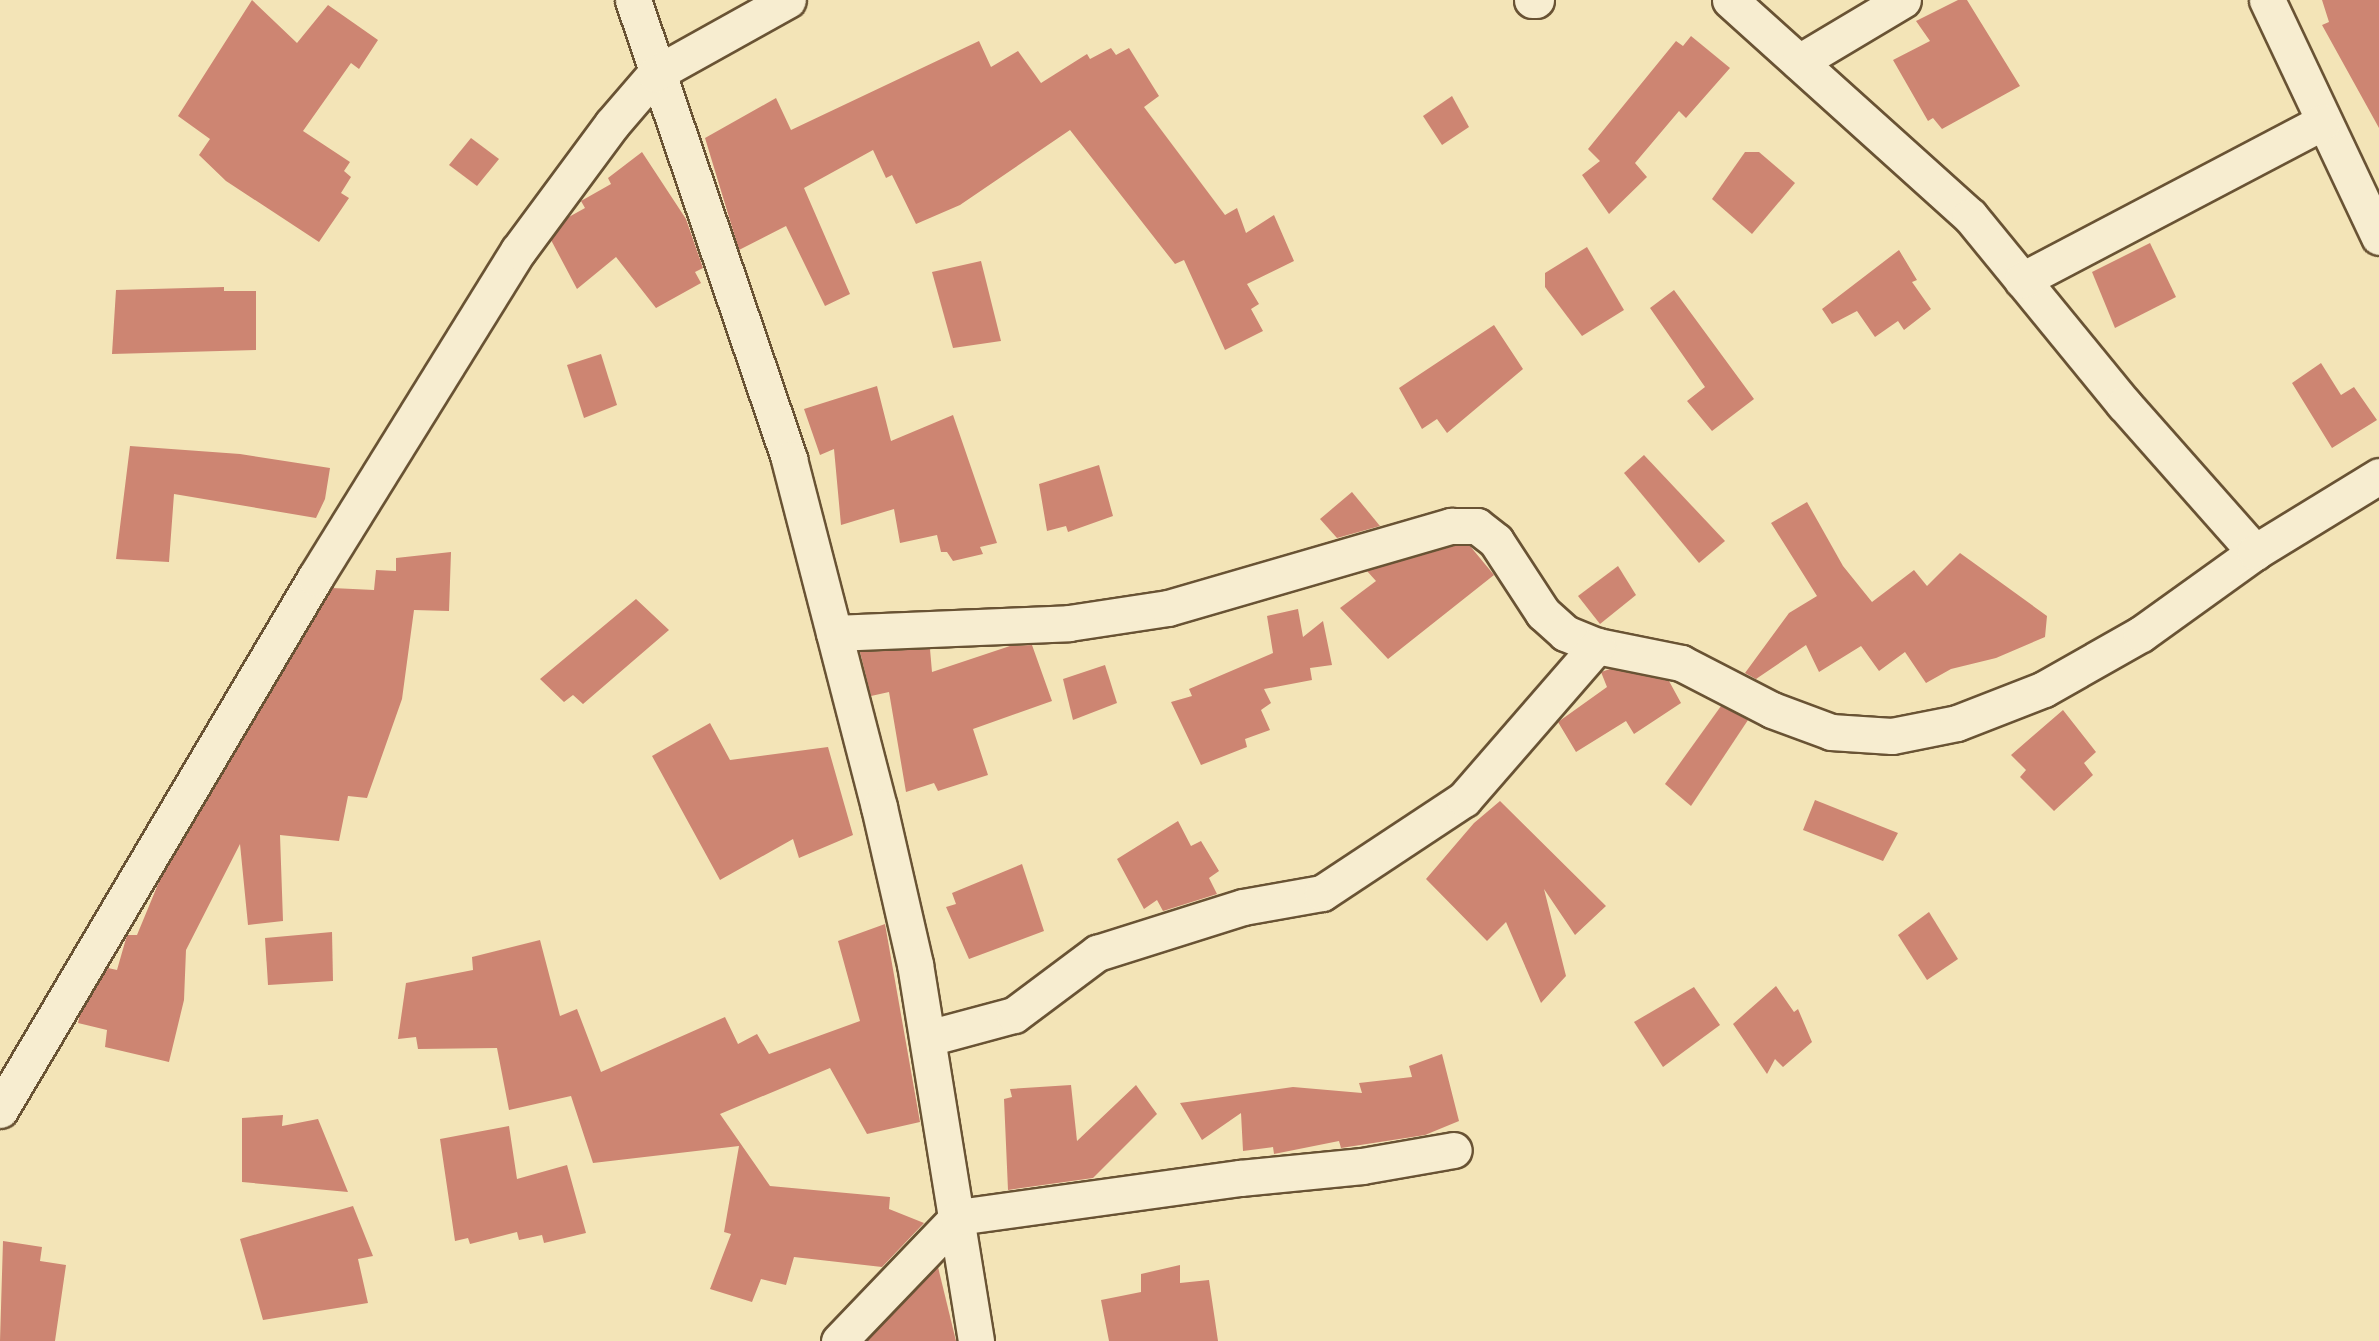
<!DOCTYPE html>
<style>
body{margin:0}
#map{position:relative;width:2379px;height:1341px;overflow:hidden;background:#f3e4b7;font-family:"IM FELL French Canon",serif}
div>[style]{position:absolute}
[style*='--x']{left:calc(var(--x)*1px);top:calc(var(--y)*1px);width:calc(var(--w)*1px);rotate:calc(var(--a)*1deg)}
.building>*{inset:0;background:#cd8572}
.roads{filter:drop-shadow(2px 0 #695334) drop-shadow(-2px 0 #695334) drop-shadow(0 2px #695334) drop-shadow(0 -2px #695334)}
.street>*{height:35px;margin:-17.5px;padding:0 17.5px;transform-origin:17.5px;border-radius:17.5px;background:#f7edd0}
span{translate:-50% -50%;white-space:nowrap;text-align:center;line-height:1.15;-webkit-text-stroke:6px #f7edd0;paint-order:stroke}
</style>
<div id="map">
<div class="building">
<div style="clip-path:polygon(252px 0,297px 43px,328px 5px,378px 40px,359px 69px,351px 63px,303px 131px,350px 162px,344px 171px,351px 177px,341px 193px,349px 198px,319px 242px,226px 181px,199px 155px,210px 139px,178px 116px)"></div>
<div style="clip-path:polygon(1958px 0,1967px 0,2020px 86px,1942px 129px,1933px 118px,1928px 121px,1893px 60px,1930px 41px,1916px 21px)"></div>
<div style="clip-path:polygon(2322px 0,2379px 0,2379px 128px,2322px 25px,2329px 22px)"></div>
<div style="clip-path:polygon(1691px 36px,1730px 68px,1686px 118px,1679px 111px,1635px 163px,1647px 177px,1609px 214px,1582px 175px,1600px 161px,1588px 149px,1676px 41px,1683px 46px)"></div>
<div style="clip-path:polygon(979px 41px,991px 67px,1018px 51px,1041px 83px,1087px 54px,1090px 59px,1111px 48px,1116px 55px,1129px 48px,1159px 96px,1144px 107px,1225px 215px,1237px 208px,1246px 233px,1274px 215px,1294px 261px,1247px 284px,1259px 304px,1251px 309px,1263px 331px,1225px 350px,1184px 260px,1175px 264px,1070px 130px,960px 205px,916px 224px,892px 175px,886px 178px,873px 150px,804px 188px,850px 294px,825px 306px,786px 226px,739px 250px,705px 138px,776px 98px,791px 130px)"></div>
<div style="clip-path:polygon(1452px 96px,1469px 127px,1442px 145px,1423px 116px)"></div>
<div style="clip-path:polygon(471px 138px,499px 159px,477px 186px,449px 165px)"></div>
<div style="clip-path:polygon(642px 152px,686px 219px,703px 268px,695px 272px,701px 283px,656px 308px,616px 257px,577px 289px,551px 240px,567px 218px,585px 208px,581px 201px,611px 184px,608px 178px)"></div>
<div style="clip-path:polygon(1745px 152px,1759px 152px,1795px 183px,1752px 234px,1712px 199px)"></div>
<div style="clip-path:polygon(2150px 243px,2176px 297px,2115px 328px,2092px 272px)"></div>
<div style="clip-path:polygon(1587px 247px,1624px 310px,1582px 336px,1545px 287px,1545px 273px)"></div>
<div style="clip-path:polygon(1899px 250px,1917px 280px,1912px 282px,1931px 309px,1904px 330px,1898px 321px,1875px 337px,1857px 311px,1832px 324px,1822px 309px)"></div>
<div style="clip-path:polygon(981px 261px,1001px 341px,953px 348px,932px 272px)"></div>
<div style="clip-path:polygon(224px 287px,224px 291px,256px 291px,256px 350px,112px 354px,116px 290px)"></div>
<div style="clip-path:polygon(1674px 290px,1754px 399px,1712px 431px,1687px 401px,1705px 387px,1650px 308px)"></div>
<div style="clip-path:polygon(1494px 325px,1523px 369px,1447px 433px,1437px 419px,1422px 429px,1399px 388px)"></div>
<div style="clip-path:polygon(601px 354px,617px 405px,584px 418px,567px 365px)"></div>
<div style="clip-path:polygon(2321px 363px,2341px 395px,2354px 387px,2377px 420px,2332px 448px,2292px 383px)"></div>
<div style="clip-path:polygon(877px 386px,891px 441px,953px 415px,997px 543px,980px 547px,983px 554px,953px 561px,947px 552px,941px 552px,937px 535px,900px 543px,894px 509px,841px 525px,834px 449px,820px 455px,804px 409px)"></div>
<div style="clip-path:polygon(130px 446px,240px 454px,330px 468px,325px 499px,316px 518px,174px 494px,169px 562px,116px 559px)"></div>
<div style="clip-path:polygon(1644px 455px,1725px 541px,1699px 563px,1624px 473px)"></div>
<div style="clip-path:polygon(1099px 465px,1113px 516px,1068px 532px,1066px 526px,1047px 531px,1039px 484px)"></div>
<div style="clip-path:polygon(1352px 492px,1380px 526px,1337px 538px,1320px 519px)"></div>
<div style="clip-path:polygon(1807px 502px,1843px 566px,1872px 602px,1914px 570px,1927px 586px,1960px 553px,2047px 616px,2045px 637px,1996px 658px,1951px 669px,1926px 683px,1905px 652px,1879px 671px,1861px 646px,1819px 672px,1806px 645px,1756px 679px,1745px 673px,1789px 613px,1817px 596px,1771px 523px)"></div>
<div style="clip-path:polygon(1454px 546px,1470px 546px,1494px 575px,1388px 659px,1340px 608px,1376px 581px,1367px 571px)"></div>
<div style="clip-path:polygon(451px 552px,449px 611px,414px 610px,402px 699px,367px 798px,348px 796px,339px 841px,280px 835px,283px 921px,248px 925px,240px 844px,186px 950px,184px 1000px,169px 1062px,105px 1047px,107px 1030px,78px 1023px,80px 1014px,108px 968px,117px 970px,127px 935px,137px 935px,161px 877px,332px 588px,374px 590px,376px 570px,396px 571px,396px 558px)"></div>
<div style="clip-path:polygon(1618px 566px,1636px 595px,1600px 624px,1578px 596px)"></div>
<div style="clip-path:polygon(636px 599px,669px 630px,583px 704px,573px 695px,564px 702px,540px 679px)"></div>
<div style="clip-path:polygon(1298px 609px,1303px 637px,1323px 621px,1332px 665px,1310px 668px,1312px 680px,1264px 689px,1271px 703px,1261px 710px,1270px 730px,1245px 739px,1247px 747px,1201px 765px,1171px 702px,1192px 696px,1189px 689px,1273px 653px,1267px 616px)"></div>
<div style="clip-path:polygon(1032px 645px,1052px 701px,973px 729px,988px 775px,938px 791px,934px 783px,906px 792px,889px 692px,871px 696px,860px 652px,930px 649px,932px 672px,1010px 646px)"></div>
<div style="clip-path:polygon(1105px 665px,1117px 703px,1073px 720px,1063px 679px)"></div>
<div style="clip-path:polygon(1610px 669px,1669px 681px,1681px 703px,1634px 734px,1626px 721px,1576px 752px,1558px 722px,1607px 687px,1601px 672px)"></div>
<div style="clip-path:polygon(1721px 706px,1748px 720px,1691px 806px,1665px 784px)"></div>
<div style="clip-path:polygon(2063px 710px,2096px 752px,2084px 763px,2093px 775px,2054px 811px,2020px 777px,2026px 770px,2011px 755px)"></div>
<div style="clip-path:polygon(710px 723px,730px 760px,828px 747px,853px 835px,799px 858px,793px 839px,720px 880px,652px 756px)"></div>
<div style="clip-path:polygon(1815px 800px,1898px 833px,1883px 861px,1803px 830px)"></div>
<div style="clip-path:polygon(1500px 801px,1606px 906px,1575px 935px,1544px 889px,1566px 976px,1541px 1003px,1506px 922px,1487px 941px,1426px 879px,1474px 823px)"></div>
<div style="clip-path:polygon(1178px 821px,1191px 846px,1201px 841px,1219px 871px,1209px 878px,1217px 894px,1163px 911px,1157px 900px,1144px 909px,1117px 859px)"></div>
<div style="clip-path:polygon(1022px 864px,1044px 931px,969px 959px,946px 907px,956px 904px,952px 893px)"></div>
<div style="clip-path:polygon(1929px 912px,1958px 959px,1927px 980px,1898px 935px)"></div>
<div style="clip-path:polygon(885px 924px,920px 1122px,867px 1134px,830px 1068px,720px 1114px,770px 1186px,890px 1197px,889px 1209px,924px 1223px,882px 1267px,794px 1257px,786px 1285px,761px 1279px,752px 1302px,710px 1289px,731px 1234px,724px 1232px,739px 1146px,593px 1163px,571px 1096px,509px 1110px,497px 1048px,418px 1049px,416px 1037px,398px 1039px,406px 983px,473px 970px,472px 957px,540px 940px,560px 1016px,577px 1009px,601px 1072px,725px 1017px,738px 1044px,757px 1034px,769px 1054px,860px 1021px,838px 941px)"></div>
<div style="clip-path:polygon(332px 932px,333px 981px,268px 985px,265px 938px)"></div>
<div style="clip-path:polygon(1776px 986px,1794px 1012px,1798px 1009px,1812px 1042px,1783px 1067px,1775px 1059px,1767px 1074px,1733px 1024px)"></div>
<div style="clip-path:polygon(1694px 987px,1720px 1025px,1663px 1067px,1634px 1022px)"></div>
<div style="clip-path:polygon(1442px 1054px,1459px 1121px,1425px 1135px,1341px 1148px,1339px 1141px,1274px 1154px,1273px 1147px,1243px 1151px,1241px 1113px,1202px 1140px,1180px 1103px,1293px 1087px,1362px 1093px,1359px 1083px,1412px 1077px,1409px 1066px)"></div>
<div style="clip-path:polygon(1071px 1085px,1077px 1141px,1136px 1085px,1157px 1114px,1093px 1178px,1008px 1190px,1004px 1099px,1012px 1097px,1010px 1089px)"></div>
<div style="clip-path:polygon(283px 1115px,282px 1126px,318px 1119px,348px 1192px,242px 1182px,242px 1118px)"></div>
<div style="clip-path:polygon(509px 1126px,517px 1179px,567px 1165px,586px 1233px,544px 1243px,542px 1235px,519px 1240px,517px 1232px,470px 1244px,468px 1238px,455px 1241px,440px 1139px)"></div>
<div style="clip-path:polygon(353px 1206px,373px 1256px,358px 1259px,368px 1303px,263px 1320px,240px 1239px)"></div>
<div style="clip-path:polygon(3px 1241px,42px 1247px,40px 1261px,66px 1265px,55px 1341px,0 1341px)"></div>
<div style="clip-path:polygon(1180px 1265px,1180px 1283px,1209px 1280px,1218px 1341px,1109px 1341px,1101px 1300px,1141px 1292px,1141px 1274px)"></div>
<div style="clip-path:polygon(938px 1267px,956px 1341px,867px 1341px)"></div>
</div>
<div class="roads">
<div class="street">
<div style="--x:633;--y:0;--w:485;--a:71.2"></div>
<div style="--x:789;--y:459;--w:359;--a:75.5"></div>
<div style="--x:879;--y:807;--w:161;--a:77.1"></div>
<div style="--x:915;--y:964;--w:382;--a:80.8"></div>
<div style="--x:1532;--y:0;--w:4;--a:0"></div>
<div style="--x:1730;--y:0;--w:323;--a:42"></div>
<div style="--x:1970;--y:216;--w:243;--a:50.7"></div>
<div style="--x:2124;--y:404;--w:198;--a:48.5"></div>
<div style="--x:2267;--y:0;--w:262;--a:64.7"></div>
<div style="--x:1799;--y:62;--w:121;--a:-30.8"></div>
<div style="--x:2022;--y:280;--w:340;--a:-27.7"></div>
<div style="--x:834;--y:633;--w:235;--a:-2.4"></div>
<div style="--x:1069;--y:623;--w:100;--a:-8.6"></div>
<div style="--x:1168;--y:608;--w:295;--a:-16.2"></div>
<div style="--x:1451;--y:526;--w:26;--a:0"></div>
<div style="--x:1477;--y:526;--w:24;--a:38"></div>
<div style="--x:1496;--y:541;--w:86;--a:56.9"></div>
<div style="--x:1543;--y:613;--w:30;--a:42"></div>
<div style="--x:1565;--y:633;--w:35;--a:22"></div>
<div style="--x:1597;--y:646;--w:86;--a:11.4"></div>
<div style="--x:1681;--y:663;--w:102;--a:27.3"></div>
<div style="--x:1772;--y:710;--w:63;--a:20.4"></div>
<div style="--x:1831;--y:732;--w:61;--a:3.8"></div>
<div style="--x:1892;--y:736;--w:66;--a:-11.3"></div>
<div style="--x:1957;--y:723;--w:93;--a:-21.3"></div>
<div style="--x:2044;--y:689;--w:112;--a:-29.6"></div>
<div style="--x:2141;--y:634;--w:140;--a:-35.7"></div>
<div style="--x:2255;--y:552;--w:145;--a:-31.5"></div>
<div style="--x:928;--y:1038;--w:89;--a:-15"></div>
<div style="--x:1014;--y:1015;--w:104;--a:-36.8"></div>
<div style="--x:1097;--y:953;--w:153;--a:-17.5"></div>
<div style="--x:1243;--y:907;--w:80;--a:-10"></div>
<div style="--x:1322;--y:893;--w:170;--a:-33.5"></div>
<div style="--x:1464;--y:799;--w:203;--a:-49"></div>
<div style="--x:0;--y:1110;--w:618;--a:-59.37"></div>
<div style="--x:315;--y:578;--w:385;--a:-58.2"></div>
<div style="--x:518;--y:251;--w:158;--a:-53.5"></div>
<div style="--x:612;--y:124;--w:66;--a:-49.3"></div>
<div style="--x:655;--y:74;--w:152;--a:-29.1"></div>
<div style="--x:839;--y:1341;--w:172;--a:-46.2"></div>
<div style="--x:958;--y:1217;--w:285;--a:-7.9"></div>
<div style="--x:1240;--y:1178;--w:123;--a:-5.6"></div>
<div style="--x:1362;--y:1166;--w:93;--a:-9.9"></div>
</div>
</div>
</div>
